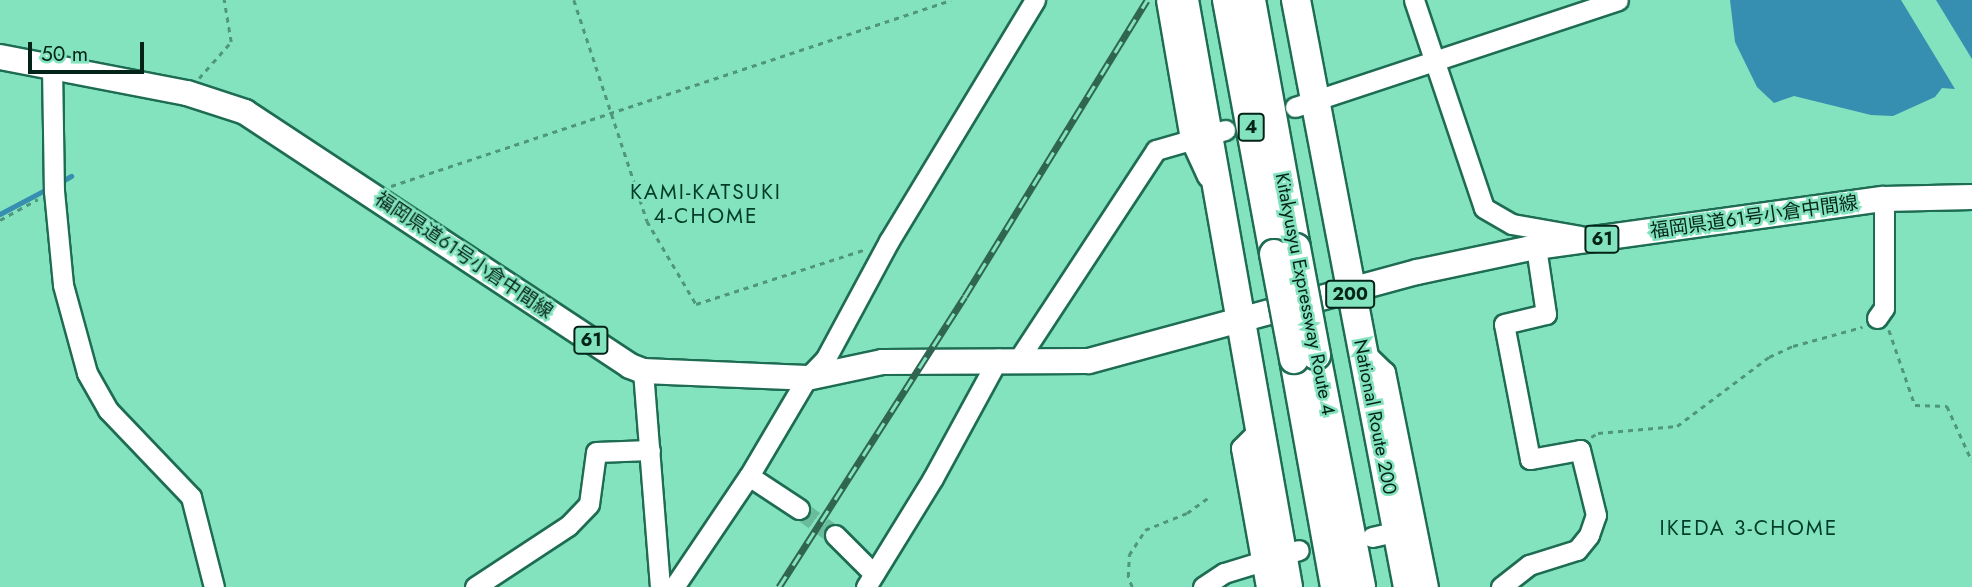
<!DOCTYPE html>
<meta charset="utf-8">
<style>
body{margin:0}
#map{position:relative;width:1972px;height:587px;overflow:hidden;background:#82e3be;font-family:Jost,"Noto Sans JP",sans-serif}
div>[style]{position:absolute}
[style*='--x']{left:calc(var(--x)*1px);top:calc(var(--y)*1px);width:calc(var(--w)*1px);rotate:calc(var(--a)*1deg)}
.water>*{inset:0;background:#368eb0}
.stream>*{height:4.5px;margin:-2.25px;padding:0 2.25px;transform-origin:2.25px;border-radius:2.25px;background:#368eb0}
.minor-tunnel>*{height:19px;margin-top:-9.5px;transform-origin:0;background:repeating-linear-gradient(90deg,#69bd9d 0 19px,transparent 0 29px)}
.path>*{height:2.5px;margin-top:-1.25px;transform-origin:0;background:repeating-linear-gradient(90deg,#4f967c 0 5px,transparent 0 10px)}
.roads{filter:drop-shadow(2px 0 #1e6c53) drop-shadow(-2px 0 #1e6c53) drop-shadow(0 2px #1e6c53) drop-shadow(0 -2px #1e6c53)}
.minor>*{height:19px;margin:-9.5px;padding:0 9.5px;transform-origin:9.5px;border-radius:9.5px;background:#fff}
.major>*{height:24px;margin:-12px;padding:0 12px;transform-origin:12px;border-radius:12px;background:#fff}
.highway>*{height:28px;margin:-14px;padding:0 14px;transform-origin:14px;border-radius:14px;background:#fff}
.rail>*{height:7px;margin-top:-3.5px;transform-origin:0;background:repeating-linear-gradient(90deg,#82e3be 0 13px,#2f6551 0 26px);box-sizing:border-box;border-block:2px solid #2f6551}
.bridges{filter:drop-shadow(2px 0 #1e6c53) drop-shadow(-2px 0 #1e6c53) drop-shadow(0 2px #1e6c53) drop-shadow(0 -2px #1e6c53)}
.highway-bridge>*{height:28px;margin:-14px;padding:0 14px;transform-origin:14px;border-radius:14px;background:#fff}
span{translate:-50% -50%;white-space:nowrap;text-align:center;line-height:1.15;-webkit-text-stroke:5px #82e3be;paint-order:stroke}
.shield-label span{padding:2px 5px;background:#82e3be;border:2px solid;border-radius:5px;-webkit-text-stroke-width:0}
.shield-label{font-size:18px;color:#032318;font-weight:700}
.street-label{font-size:19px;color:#032318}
.neighbourhood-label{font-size:21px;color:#023c2b;letter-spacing:2px}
.scale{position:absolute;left:28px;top:42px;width:116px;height:32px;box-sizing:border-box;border:4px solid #032318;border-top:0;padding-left:9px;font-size:21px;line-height:24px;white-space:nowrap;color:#032318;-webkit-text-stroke:5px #82e3be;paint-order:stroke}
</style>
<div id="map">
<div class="water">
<div style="clip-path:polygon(1730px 0,1901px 0,1955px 89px,1942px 88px,1935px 97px,1893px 116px,1871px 115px,1794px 96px,1774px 103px,1757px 87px,1735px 42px)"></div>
<div style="clip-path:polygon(1936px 0,1972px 0,1972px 59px)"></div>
</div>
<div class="stream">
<div style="--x:59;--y:183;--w:14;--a:-30"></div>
<div style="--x:0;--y:214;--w:55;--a:-28"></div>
</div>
<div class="minor-tunnel">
<div style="--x:799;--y:509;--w:44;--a:35.8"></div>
</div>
<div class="path">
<div style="--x:574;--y:0;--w:233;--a:71.7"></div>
<div style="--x:647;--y:221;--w:96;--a:59.4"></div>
<div style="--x:696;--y:304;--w:179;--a:-17.9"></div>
<div style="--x:199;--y:78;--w:48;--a:-48.4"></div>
<div style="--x:231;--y:42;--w:43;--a:-99.5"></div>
<div style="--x:391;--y:186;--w:590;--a:-18.37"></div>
<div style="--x:0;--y:220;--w:43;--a:-28.9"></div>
<div style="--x:1889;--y:330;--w:79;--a:70.9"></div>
<div style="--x:1915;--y:405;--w:32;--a:2"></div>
<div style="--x:1947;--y:406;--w:60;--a:65.6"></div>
<div style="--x:1591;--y:437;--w:8;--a:-30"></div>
<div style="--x:1598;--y:433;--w:79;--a:-5.1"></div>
<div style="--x:1677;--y:426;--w:115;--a:-36.9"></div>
<div style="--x:1769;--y:357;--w:26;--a:-25"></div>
<div style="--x:1793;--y:346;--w:72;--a:-15.4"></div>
<div style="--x:1132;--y:587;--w:11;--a:-112"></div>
<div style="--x:1128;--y:577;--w:22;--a:-87"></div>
<div style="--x:1129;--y:555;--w:30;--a:-57"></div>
<div style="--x:1145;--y:530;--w:45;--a:-22"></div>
<div style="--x:1187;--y:513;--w:26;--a:-36"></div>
</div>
<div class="roads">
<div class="minor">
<div style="--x:1166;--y:0;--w:141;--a:80.2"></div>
<div style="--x:1190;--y:139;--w:41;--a:65.3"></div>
<div style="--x:1414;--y:0;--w:219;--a:71.4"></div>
<div style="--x:1484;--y:208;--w:32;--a:30"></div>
<div style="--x:1512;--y:224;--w:69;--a:10"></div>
<div style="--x:52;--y:66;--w:125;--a:89.1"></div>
<div style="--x:54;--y:191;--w:94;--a:84.5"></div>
<div style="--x:63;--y:285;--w:91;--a:74.7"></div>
<div style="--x:87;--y:373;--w:43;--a:60.4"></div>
<div style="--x:108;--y:410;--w:120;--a:46.3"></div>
<div style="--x:191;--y:497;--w:93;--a:75.7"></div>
<div style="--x:1295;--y:107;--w:340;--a:-18.3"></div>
<div style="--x:1877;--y:318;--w:12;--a:-55"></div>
<div style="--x:1884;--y:308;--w:109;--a:-90"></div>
<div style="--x:1362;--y:350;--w:32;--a:44"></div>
<div style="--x:1385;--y:372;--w:219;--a:78.7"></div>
<div style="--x:1018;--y:360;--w:251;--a:-56.7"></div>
<div style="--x:1156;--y:150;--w:72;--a:-16.2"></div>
<div style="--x:643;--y:371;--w:217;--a:85.5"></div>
<div style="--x:1258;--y:431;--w:24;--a:135"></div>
<div style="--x:1241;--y:448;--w:141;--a:79.8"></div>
<div style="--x:749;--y:476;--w:60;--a:33.4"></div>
<div style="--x:835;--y:535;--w:55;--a:45"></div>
<div style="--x:1372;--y:537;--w:37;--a:-13"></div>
<div style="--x:475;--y:587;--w:111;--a:-33.3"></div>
<div style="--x:568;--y:526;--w:30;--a:-46"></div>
<div style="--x:589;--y:504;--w:52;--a:-82.3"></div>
<div style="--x:596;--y:452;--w:54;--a:-2.1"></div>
<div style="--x:674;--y:587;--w:134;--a:-56"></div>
<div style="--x:749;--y:476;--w:114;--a:-59.4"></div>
<div style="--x:807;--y:378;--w:28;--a:-46"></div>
<div style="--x:826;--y:358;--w:133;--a:-61.7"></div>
<div style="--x:889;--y:241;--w:282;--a:-58.8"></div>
<div style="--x:866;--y:587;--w:128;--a:-58.4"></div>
<div style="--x:933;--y:478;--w:136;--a:-61.4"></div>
<div style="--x:1203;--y:587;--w:25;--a:-34"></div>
<div style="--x:1224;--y:573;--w:78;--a:-17"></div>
<div style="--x:1501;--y:587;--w:36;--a:-38"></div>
<div style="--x:1529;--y:565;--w:50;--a:-17.4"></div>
<div style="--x:1577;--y:550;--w:19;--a:-51"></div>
<div style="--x:1589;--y:535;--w:21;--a:-71"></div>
<div style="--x:1596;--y:515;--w:67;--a:-103.8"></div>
<div style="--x:1580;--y:450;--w:51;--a:169.8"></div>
<div style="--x:1530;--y:459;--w:137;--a:-100.9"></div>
<div style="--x:1504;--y:324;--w:43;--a:-13.4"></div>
<div style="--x:1546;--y:314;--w:68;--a:-98.5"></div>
</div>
<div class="major">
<div style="--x:0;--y:57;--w:190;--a:10.9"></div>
<div style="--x:187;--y:93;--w:61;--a:18.1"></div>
<div style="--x:245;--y:112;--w:461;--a:33.4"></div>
<div style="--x:630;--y:366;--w:14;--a:21"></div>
<div style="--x:643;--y:371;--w:164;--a:2.4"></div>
<div style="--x:807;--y:378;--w:77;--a:-12"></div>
<div style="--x:882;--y:362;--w:207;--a:-0.3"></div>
<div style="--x:1089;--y:361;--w:340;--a:-15.2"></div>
<div style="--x:1417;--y:272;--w:122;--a:-11.9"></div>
<div style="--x:1536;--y:247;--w:351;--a:-7.9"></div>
<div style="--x:1884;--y:199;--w:88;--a:-1.3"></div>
</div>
<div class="highway">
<div style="--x:1184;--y:0;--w:596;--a:79.95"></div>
<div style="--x:1227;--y:0;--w:258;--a:79.5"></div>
<div style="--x:1251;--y:0;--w:252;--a:79.7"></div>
<div style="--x:1296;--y:0;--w:598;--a:79.2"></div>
<div style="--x:1316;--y:355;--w:236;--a:79"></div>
<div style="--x:1294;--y:359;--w:232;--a:79.8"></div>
</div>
</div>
<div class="rail">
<div style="--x:779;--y:587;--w:345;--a:-57.4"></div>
<div style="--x:965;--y:296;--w:347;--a:-58.4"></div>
</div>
<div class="bridges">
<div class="highway-bridge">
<div style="--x:1296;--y:248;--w:109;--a:79.4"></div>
<div style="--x:1274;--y:254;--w:107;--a:79.2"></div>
</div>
</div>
<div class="shield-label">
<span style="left:1251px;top:127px">4</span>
<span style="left:1602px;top:239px">61</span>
<span style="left:1350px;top:294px">200</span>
<span style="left:591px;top:340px">61</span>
</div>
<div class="street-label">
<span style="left:1754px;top:217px;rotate:-8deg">福岡県道61号小倉中間線</span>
<span style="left:464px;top:255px;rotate:34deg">福岡県道61号小倉中間線</span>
<span style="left:1305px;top:294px;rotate:79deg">Kitakyusyu Expressway Route 4</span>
<span style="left:1375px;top:417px;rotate:79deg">National Route 200</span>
</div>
<div class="neighbourhood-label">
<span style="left:706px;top:204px">KAMI-KATSUKI<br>4-CHOME</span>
<span style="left:1749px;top:528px">IKEDA 3-CHOME</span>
</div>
<div class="scale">50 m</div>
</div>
